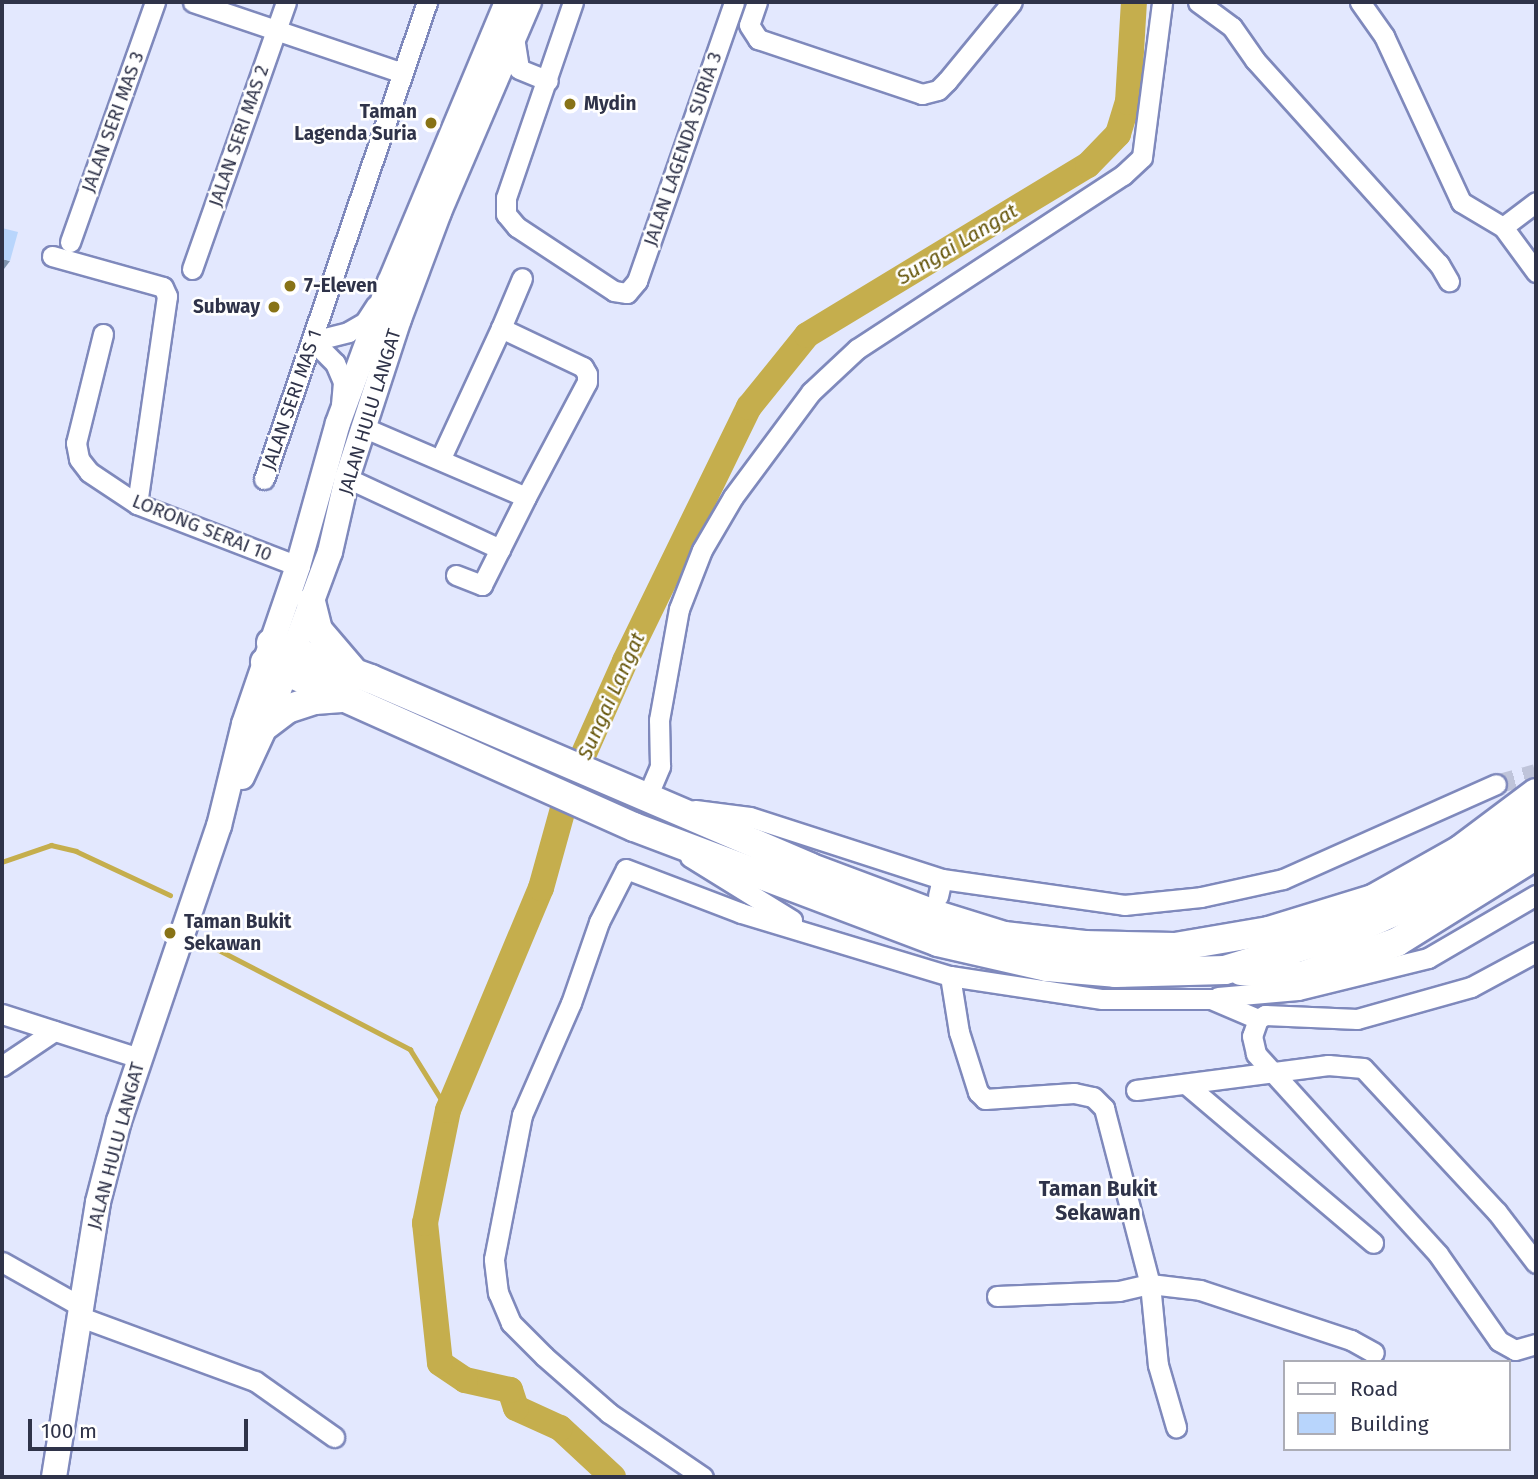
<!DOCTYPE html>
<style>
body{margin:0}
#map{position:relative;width:1538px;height:1479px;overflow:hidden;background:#e3e8fe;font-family:"Fira Sans",sans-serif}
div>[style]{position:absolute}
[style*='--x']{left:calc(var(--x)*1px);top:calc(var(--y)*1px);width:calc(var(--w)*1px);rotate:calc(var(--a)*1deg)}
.stream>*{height:4.5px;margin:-2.25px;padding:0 2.25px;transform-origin:2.25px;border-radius:2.25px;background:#c5ae4d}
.river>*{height:26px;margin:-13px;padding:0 13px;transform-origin:13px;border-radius:13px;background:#c5ae4d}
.minor-tunnel>*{height:19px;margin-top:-9.5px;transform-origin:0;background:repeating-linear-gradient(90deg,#bfc4da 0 19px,transparent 0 29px)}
.roads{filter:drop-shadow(2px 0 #7f89bc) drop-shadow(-2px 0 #7f89bc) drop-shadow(0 2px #7f89bc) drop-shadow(0 -2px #7f89bc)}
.minor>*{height:19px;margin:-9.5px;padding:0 9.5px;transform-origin:9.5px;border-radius:9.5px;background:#fff}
.major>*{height:24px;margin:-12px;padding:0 12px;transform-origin:12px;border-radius:12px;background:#fff}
.highway>*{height:28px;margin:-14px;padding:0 14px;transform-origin:14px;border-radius:14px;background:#fff}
.shaded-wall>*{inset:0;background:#8195b0}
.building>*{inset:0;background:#b8d5fc}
.dots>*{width:19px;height:19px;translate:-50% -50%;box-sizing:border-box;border:4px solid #fff;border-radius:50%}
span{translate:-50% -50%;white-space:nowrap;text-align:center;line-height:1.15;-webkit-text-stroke:5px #fff;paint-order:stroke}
.poi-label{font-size:19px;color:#2f3349;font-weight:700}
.left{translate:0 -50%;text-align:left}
.right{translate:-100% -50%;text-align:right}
.street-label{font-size:19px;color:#2f3349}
.water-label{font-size:21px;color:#67570c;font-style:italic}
.neighbourhood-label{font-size:21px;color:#2f3349;font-weight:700}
.frame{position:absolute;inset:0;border:4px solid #2f3349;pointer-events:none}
.legend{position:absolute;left:1283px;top:1360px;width:228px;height:91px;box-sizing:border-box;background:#fff;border:2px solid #acadb6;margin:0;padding:9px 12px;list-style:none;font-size:21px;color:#2f3349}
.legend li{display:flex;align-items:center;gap:14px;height:35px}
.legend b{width:35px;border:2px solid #acadb6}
.scale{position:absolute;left:28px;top:1419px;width:220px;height:32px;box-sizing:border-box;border:4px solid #2f3349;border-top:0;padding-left:9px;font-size:21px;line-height:24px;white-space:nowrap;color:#2f3349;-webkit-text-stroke:5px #fff;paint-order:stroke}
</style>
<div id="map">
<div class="stream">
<div style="--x:2;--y:862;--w:52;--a:-19.1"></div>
<div style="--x:51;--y:845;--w:26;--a:13"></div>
<div style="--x:76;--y:851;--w:104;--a:25.1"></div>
<div style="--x:215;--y:948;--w:220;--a:27.4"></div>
<div style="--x:410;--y:1049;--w:72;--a:58.1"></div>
</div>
<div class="river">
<div style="--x:613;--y:1477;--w:72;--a:-137.2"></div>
<div style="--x:560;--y:1428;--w:48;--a:-155.6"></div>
<div style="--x:516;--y:1408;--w:19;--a:-108"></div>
<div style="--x:510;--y:1390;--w:46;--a:-167.5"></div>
<div style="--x:465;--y:1380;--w:30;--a:-146"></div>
<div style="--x:440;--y:1363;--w:141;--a:-96.1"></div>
<div style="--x:425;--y:1223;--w:115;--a:-78.5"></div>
<div style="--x:448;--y:1110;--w:241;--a:-67.3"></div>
<div style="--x:541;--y:888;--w:105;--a:-74.5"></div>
<div style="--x:569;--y:787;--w:138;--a:-66"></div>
<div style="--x:625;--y:661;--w:283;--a:-64"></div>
<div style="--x:749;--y:407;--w:92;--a:-51.1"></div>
<div style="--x:807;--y:335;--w:328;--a:-31.2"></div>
<div style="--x:1088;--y:165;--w:43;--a:-45.9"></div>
<div style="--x:1118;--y:134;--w:34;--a:-73"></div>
<div style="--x:1128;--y:102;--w:100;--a:-86.6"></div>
</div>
<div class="minor-tunnel">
<div style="--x:1496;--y:784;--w:41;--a:-15.4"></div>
</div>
<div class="roads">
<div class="minor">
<div style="--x:193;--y:2;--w:219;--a:18.7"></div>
<div style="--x:573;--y:2;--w:207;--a:108.9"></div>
<div style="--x:506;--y:198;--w:16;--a:90"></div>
<div style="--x:506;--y:214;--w:17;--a:50"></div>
<div style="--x:517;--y:227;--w:116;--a:33.4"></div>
<div style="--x:614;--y:291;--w:13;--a:9"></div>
<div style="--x:627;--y:293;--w:16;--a:-50"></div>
<div style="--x:637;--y:281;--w:295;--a:-70.8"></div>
<div style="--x:757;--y:2;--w:24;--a:109"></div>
<div style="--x:749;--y:25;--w:17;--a:57"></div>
<div style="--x:758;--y:39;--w:173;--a:18.5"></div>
<div style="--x:922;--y:94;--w:16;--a:-14"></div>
<div style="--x:938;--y:90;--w:13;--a:-45"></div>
<div style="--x:947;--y:81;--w:102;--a:-50.6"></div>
<div style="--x:1198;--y:2;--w:42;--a:36.3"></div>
<div style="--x:1232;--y:27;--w:40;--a:55.1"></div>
<div style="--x:1255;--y:60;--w:275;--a:48"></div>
<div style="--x:1439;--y:264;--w:20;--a:60"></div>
<div style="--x:1360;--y:2;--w:42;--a:54.8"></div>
<div style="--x:1384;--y:36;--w:183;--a:65.1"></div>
<div style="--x:1461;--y:202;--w:49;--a:30.8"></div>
<div style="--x:1503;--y:227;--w:56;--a:53.7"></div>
<div style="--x:514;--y:37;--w:32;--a:81"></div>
<div style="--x:519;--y:69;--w:31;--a:22"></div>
<div style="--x:1503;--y:227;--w:41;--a:-37.1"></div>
<div style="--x:70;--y:242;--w:255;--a:-70.5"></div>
<div style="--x:52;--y:256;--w:115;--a:15.6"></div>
<div style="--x:163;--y:287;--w:10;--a:66"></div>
<div style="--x:167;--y:296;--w:210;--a:98.2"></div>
<div style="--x:192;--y:269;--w:283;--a:-70.6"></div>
<div style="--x:501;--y:328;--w:54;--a:-67.2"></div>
<div style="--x:103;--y:334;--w:112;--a:103.9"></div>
<div style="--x:76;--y:443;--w:16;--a:79"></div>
<div style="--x:79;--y:459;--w:16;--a:52"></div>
<div style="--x:89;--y:472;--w:58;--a:33.7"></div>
<div style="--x:137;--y:504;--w:173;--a:21.1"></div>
<div style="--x:313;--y:341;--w:36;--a:-14"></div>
<div style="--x:348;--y:332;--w:20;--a:-30"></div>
<div style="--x:365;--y:322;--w:20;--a:-57"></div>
<div style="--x:313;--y:341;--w:31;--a:45"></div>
<div style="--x:335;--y:363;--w:21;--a:67"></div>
<div style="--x:343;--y:382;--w:22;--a:95"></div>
<div style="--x:365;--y:428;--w:175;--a:23.2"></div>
<div style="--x:526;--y:497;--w:130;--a:-62.1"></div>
<div style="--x:587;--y:382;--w:8;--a:-90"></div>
<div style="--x:587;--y:374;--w:8;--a:-120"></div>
<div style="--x:583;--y:367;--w:91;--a:-154.6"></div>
<div style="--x:501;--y:328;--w:143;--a:114.8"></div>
<div style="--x:347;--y:478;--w:169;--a:24.9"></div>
<div style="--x:264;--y:479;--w:504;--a:-71.13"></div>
<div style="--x:456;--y:575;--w:28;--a:21"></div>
<div style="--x:482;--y:585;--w:98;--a:-63.4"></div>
<div style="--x:647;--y:797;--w:34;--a:-67"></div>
<div style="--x:660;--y:766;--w:46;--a:-91.2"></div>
<div style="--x:659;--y:720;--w:113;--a:-79.8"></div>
<div style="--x:679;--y:609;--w:63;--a:-68.7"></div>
<div style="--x:702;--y:550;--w:61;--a:-59.7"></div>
<div style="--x:733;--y:497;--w:131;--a:-53.4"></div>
<div style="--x:811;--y:392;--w:63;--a:-43.1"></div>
<div style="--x:857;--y:349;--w:318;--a:-33.2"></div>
<div style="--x:1123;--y:175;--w:26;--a:-43"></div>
<div style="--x:1142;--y:157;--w:156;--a:-82.6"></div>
<div style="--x:695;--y:810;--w:55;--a:7.3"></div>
<div style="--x:750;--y:817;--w:202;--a:17.9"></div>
<div style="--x:942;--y:879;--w:184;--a:8.1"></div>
<div style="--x:1124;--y:905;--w:77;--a:-5.9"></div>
<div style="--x:1201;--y:897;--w:84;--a:-12.4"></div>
<div style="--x:1283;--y:879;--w:233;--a:-24"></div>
<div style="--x:690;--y:857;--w:120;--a:31.7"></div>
<div style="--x:938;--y:896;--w:17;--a:-77"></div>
<div style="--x:1536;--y:952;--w:74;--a:151.7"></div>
<div style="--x:1471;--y:987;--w:118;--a:164.3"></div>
<div style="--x:1357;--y:1019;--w:92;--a:-177.5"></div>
<div style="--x:1265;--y:1015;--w:8;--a:150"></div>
<div style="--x:1258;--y:1019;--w:18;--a:109"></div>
<div style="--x:1252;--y:1036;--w:18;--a:77"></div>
<div style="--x:1256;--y:1054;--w:270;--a:47.7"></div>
<div style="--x:1438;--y:1254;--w:106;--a:55"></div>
<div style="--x:1499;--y:1341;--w:18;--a:29"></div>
<div style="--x:1515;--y:1350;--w:22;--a:-16"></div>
<div style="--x:950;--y:976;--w:57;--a:80.9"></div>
<div style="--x:959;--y:1032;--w:63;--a:72.4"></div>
<div style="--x:978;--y:1092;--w:10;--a:45"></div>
<div style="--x:985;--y:1099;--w:89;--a:-3.9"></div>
<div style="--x:1074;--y:1093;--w:19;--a:12"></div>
<div style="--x:1093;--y:1097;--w:16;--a:45"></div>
<div style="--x:1104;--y:1108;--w:182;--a:75.4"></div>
<div style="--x:1150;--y:1284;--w:81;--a:84.4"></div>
<div style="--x:1158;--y:1365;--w:65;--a:73.8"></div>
<div style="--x:1218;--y:997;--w:80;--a:-5"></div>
<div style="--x:1298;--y:990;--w:134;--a:-13.8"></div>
<div style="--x:1428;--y:958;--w:125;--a:-30.3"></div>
<div style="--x:2;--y:1014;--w:144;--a:17.8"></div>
<div style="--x:2;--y:1066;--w:63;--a:-33.9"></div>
<div style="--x:1187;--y:1085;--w:244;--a:40.3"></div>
<div style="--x:1136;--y:1090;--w:194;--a:-7.4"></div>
<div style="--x:1328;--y:1065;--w:35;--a:5"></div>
<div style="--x:1363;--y:1068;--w:197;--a:47.1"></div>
<div style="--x:1497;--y:1212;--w:64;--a:52.6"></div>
<div style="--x:2;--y:1262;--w:90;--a:29.4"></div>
<div style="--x:997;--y:1296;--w:122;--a:-2.3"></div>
<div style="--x:1119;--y:1291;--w:32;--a:-13"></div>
<div style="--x:1150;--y:1284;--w:50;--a:6.8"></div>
<div style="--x:1200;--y:1290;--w:159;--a:18.3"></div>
<div style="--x:1351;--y:1340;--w:26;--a:29"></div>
<div style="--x:78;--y:1316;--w:189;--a:20.2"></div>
<div style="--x:255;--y:1381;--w:97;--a:35.3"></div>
<div style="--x:703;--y:1477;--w:114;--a:-145.8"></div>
<div style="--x:609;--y:1413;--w:86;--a:-138.8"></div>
<div style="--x:544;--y:1356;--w:47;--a:-135"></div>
<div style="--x:511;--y:1323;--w:33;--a:-113"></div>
<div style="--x:498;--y:1293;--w:34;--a:-97"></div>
<div style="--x:494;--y:1259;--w:147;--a:-79"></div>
<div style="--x:522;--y:1115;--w:122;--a:-66.4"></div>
<div style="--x:571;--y:1003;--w:86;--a:-70.9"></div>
<div style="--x:599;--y:922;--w:59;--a:-63"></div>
<div style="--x:626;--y:869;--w:123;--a:20.9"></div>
<div style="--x:741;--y:913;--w:218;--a:16.8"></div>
<div style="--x:950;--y:976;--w:154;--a:8.6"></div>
<div style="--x:1102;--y:999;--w:109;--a:0"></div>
<div style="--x:1211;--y:999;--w:51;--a:23.1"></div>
</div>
<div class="major">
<div style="--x:242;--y:777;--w:57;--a:-65.2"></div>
<div style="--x:266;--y:725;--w:184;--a:-69.7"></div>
<div style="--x:330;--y:552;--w:76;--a:-77.1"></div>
<div style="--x:347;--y:478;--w:167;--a:-71.9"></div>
<div style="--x:399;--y:319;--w:114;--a:-69.5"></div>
<div style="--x:439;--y:212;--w:228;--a:-66.8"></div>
<div style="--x:54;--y:1477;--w:278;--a:-80.9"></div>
<div style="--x:98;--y:1202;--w:84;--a:-75.5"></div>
<div style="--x:119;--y:1121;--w:311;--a:-71.3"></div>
<div style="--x:219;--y:826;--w:105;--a:-76.2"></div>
<div style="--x:244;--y:724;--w:167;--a:-71.1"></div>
<div style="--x:298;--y:566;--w:148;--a:-74.4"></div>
<div style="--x:338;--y:423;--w:150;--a:-69.8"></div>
<div style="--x:390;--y:282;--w:303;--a:-67.3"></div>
</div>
<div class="highway">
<div style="--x:311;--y:602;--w:29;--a:76"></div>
<div style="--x:318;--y:630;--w:52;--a:49.6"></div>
<div style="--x:271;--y:643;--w:106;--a:19.8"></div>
<div style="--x:371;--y:679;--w:477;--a:23.2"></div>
<div style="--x:809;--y:867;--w:137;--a:20.6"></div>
<div style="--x:937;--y:915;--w:70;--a:17.4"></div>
<div style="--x:1004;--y:936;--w:81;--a:6.4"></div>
<div style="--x:1084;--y:945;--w:91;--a:1.3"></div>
<div style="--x:1175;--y:947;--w:95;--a:-9.7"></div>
<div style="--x:1269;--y:931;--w:109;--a:-17.1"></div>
<div style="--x:1373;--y:899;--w:100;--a:-29.4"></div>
<div style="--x:1460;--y:850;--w:95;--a:-36.9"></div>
<div style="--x:265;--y:662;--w:404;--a:24.1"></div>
<div style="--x:634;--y:827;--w:325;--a:20.7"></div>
<div style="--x:938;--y:942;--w:112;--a:12.9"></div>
<div style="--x:1047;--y:967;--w:68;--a:5"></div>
<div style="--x:1115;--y:973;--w:110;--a:-1.6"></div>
<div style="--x:1225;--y:970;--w:130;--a:-17"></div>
<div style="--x:1349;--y:932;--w:98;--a:-24"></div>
<div style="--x:1439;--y:892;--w:118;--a:-34.6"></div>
<div style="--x:266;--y:725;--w:26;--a:-37"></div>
<div style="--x:287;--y:709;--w:29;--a:-18"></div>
<div style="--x:315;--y:700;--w:30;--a:-4"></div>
<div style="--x:1241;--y:971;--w:61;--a:4.7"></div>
<div style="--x:1302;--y:976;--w:101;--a:-19.7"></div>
<div style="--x:1397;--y:942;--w:164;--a:-32"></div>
</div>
</div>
<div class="shaded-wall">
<div style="clip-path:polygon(2px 259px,10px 261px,4px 269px,2px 268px)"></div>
</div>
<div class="building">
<div style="clip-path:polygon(2px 228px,18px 232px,10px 261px,2px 259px)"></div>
</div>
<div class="dots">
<div style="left:570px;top:104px;background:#887316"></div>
<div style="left:431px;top:123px;background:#887316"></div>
<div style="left:290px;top:286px;background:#887316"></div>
<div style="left:274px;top:307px;background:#887316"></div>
<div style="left:170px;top:933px;background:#887316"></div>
</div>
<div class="poi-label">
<span class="left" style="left:584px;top:104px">Mydin</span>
<span class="right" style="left:417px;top:123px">Taman<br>Lagenda Suria</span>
<span class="left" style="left:304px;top:286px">7-Eleven</span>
<span class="right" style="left:260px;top:307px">Subway</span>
<span class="left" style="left:184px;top:933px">Taman Bukit<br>Sekawan</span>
</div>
<div class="street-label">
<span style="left:113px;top:122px;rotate:-70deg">JALAN SERI MAS 3</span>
<span style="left:239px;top:136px;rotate:-71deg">JALAN SERI MAS 2</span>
<span style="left:683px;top:149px;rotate:-71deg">JALAN LAGENDA SURIA 3</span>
<span style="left:292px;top:400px;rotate:-71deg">JALAN SERI MAS 1</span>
<span style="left:370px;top:412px;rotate:-73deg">JALAN HULU LANGAT</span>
<span style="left:202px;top:528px;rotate:22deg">LORONG SERAI 10</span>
<span style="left:116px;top:1146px;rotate:-75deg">JALAN HULU LANGAT</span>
</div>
<div class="water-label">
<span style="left:957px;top:244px;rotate:-31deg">Sungai Langat</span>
<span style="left:611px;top:696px;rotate:-66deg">Sungai Langat</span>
</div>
<div class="neighbourhood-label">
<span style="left:1098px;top:1201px">Taman Bukit<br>Sekawan</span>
</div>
<div class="frame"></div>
<ul class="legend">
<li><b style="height:9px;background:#fff"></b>Road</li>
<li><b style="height:19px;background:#b8d5fc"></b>Building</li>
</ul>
<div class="scale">100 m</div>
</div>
